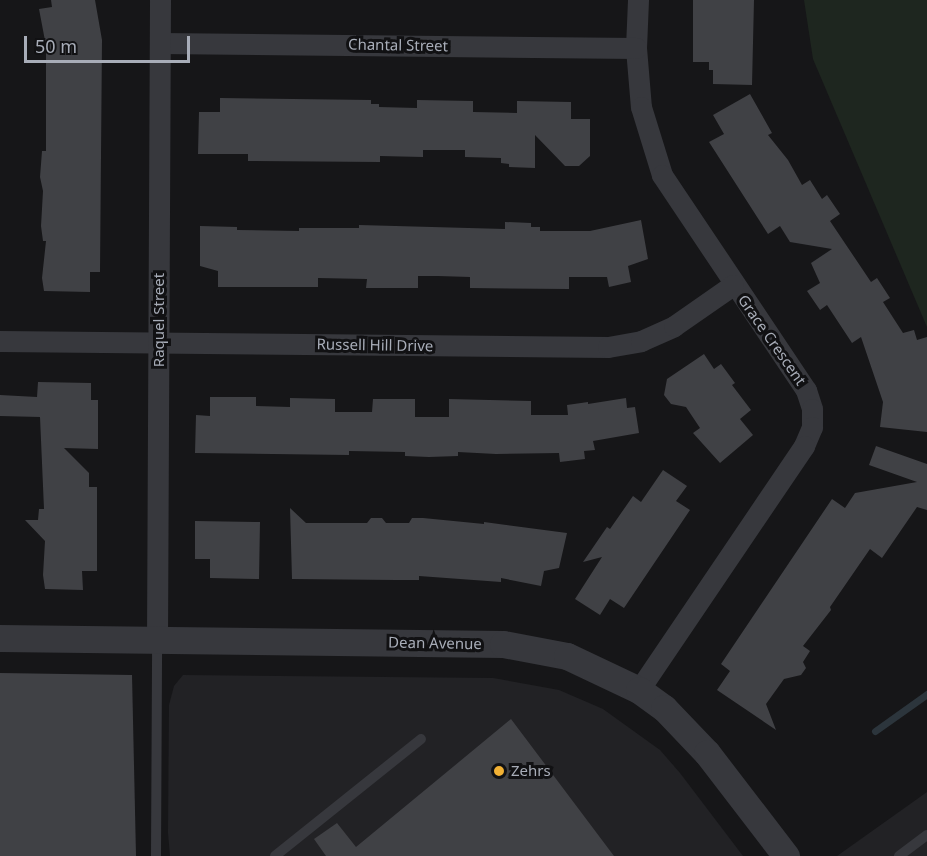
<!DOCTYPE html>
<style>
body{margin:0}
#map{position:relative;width:927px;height:856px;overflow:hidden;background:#161618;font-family:"Noto Sans",sans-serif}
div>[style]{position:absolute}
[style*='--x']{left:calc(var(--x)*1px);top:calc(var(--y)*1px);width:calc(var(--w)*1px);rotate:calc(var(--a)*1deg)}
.built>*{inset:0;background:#222225}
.green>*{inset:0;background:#1e261f}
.stream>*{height:7px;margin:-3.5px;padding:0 3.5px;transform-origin:3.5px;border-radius:3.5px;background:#2c353c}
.building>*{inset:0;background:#404145}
.service>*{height:10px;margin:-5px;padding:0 5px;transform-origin:5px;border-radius:5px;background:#37383d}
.minor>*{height:21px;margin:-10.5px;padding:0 10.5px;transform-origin:10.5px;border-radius:10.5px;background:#37383d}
.tertiary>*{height:27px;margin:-13.5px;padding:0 13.5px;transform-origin:13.5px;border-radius:13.5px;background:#37383d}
.dots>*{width:16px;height:16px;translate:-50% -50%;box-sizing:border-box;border:3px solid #111113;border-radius:50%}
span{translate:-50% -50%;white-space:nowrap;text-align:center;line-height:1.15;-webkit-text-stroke:6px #111113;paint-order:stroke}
.street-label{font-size:15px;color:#a8adb8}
.poi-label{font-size:15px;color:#a8adb8}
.left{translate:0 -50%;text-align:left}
.scale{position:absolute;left:24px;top:36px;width:166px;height:27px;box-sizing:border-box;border:3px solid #a8adb8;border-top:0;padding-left:8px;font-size:18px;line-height:21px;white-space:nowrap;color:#a8adb8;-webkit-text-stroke:4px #111113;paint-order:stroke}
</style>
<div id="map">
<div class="built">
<div style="clip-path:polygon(183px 675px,493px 678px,559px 690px,603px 709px,660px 750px,680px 773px,743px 856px,170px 856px,168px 833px,169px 705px,174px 686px)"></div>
<div style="clip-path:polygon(927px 792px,927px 856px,837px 856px)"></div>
</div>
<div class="green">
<div style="clip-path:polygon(804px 0,927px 0,927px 327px,813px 59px)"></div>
</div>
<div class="stream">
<div style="--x:875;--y:731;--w:64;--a:-35.4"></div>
</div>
<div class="building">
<div style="clip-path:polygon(51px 0,95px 0,102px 40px,100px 272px,90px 272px,90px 292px,44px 291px,42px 278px,46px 241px,43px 241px,41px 226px,43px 191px,40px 177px,42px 151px,46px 151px,46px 46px,39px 9px,52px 7px)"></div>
<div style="clip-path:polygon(693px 0,754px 0,752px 85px,713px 84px,713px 70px,709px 70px,709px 62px,693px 62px)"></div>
<div style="clip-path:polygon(750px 94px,772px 133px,768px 135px,788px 160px,802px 185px,810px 180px,822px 199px,827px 195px,840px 214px,830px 221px,871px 282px,877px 278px,890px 298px,883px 302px,903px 333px,914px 330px,917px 340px,927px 337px,927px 432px,880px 427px,883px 402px,861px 337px,852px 343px,827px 305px,820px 310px,807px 291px,820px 283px,811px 263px,832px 249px,790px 242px,780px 226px,768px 234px,709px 142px,724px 134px,713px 115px)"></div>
<div style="clip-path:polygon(220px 98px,371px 100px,371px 104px,379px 104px,379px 107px,417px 108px,417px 100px,473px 101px,473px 112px,517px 113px,517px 101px,571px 102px,571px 119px,590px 119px,590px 156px,579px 166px,565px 166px,535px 135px,535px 168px,509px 167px,509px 164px,501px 163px,501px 158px,465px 157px,465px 150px,423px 150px,423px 157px,380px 156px,380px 162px,248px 161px,248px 154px,198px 154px,199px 112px,220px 112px)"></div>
<div style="clip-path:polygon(641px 220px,648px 259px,628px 266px,631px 282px,609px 287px,607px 277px,569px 277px,569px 289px,470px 288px,470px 277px,438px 276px,418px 276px,418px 288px,366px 288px,367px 279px,318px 278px,318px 287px,218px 287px,218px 271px,200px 266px,200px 226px,237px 227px,237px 230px,299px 231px,299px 228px,359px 228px,359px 225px,505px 229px,505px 222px,531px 223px,531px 227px,540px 227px,540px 231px,590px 231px)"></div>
<div style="clip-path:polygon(704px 354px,714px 369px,721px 364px,735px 383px,732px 385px,751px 410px,740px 419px,753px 435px,720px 463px,693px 433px,700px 428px,686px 407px,671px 404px,664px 395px,667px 379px)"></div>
<div style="clip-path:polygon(38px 382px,91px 383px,91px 400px,98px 400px,98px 449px,64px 448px,89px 473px,89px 487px,97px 487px,97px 571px,82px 571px,83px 590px,45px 589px,43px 575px,45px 541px,25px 520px,38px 520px,39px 509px,44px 509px,40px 417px,0 416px,0 395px,37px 397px)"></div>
<div style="clip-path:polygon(210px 397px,256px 397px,256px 406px,290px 407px,290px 398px,335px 399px,335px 412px,372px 412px,373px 399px,415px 399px,415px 417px,449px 417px,449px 399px,531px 401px,531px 415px,568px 415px,567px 405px,588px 402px,588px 404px,626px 398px,627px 408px,635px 407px,639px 433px,593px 441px,595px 450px,584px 451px,585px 459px,560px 462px,559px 453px,496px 454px,458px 452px,458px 456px,429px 457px,405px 456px,405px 452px,349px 451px,349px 455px,195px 453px,196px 415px,210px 416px)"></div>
<div style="clip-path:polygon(876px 446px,927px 464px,927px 510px,917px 507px,882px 558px,870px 549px,830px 607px,831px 610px,803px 646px,810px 651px,803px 662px,806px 668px,801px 675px,784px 679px,766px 704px,776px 730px,717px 690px,730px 671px,721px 664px,832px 499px,845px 508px,855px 493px,917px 482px,869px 465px)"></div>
<div style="clip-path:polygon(663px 470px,687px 486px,676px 501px,690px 510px,624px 608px,610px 599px,600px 615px,575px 599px,602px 557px,583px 562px,607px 527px,610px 529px,633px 496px,641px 502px)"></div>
<div style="clip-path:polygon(290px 508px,306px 523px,367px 523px,371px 518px,382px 518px,386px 523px,409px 523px,412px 518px,423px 518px,484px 524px,484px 522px,567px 533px,559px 568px,544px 571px,541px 586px,501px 578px,501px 582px,419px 576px,419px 580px,397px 580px,292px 579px)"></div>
<div style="clip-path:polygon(195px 521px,260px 522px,259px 579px,210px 578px,210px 559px,195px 559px)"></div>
<div style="clip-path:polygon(0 673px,132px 675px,136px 856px,0 856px)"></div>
<div style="clip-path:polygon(511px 719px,614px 856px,326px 856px,314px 839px,337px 823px,356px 847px)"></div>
</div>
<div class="service">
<div style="--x:156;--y:856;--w:216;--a:-89.7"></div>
<div style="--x:275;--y:856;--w:187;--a:-38.7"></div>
<div style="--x:899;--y:856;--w:35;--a:-37"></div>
</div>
<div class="minor">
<div style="--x:638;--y:0;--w:48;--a:92.4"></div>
<div style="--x:636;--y:48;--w:59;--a:85.2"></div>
<div style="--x:641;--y:107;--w:71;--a:72.8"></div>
<div style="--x:662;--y:175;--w:259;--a:56.2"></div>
<div style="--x:806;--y:390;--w:20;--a:72"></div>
<div style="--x:812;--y:409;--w:18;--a:90"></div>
<div style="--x:812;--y:427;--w:21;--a:113"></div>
<div style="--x:804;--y:446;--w:295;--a:124.1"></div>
<div style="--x:160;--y:43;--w:476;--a:0.6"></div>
<div style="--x:0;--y:341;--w:608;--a:0.57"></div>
<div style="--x:608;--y:347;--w:34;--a:-10"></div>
<div style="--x:641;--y:341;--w:36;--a:-24"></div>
<div style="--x:674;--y:326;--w:72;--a:-34.8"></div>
<div style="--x:157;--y:640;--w:640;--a:-89.73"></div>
</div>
<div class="tertiary">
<div style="--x:0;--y:638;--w:503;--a:0.68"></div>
<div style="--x:503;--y:644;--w:65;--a:10.6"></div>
<div style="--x:567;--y:656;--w:80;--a:25.3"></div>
<div style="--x:639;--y:690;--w:31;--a:36"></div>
<div style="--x:664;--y:708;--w:62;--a:46.3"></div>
<div style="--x:707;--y:753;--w:130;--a:52.5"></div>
</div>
<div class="dots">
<div style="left:499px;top:771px;background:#f2b134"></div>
</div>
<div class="street-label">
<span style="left:398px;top:45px;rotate:1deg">Chantal Street</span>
<span style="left:159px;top:320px;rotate:-90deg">Raquel Street</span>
<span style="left:772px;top:340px;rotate:55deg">Grace Crescent</span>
<span style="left:375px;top:345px;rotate:1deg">Russell Hill Drive</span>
<span style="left:435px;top:643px;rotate:1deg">Dean Avenue</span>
</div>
<div class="poi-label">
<span class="left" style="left:511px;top:771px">Zehrs</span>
</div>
<div class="scale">50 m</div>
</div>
